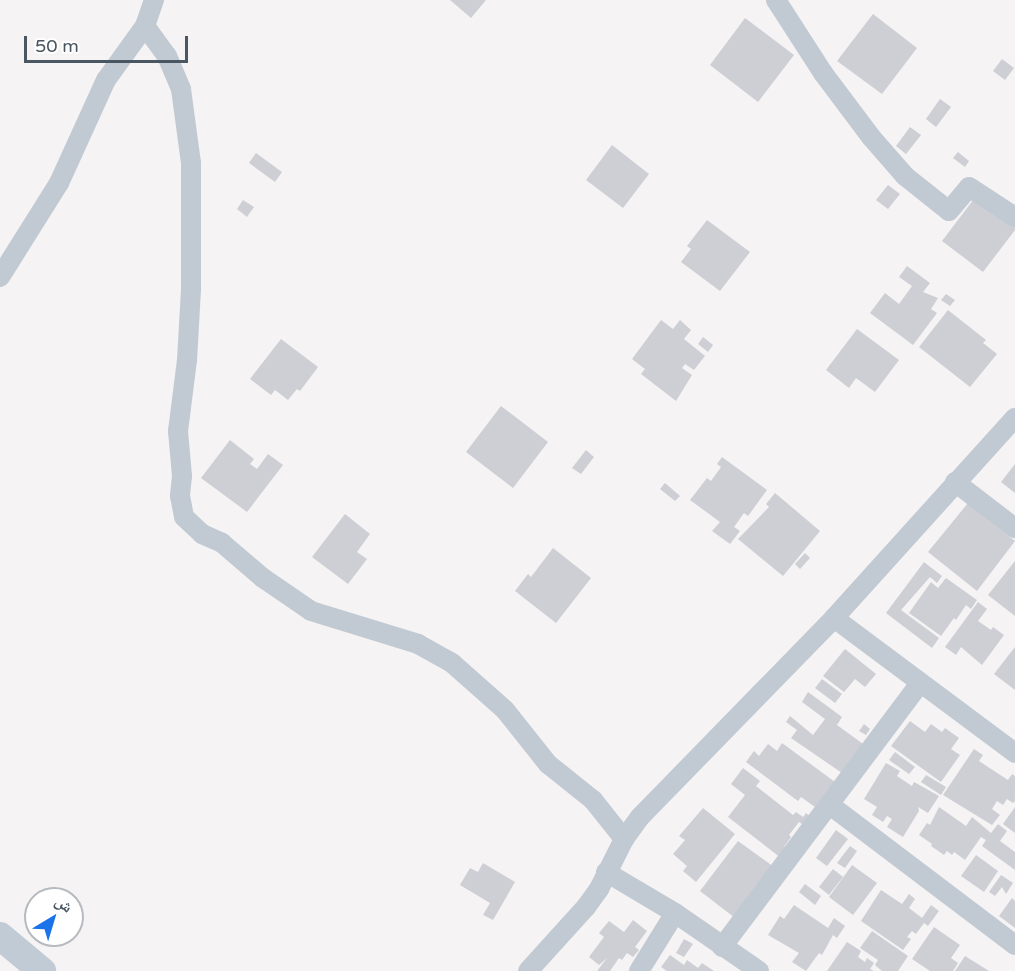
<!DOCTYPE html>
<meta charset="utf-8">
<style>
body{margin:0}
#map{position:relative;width:1015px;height:971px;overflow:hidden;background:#f5f3f3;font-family:"Varela Round","Noto Naskh Arabic",sans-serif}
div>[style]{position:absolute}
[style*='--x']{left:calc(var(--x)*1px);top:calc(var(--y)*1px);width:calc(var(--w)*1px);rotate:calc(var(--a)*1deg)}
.building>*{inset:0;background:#cdcfd5}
.street>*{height:20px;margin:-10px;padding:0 10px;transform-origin:10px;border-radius:10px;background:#c1cad2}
.secondary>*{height:28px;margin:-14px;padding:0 14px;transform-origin:14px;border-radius:14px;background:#c1cbd6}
span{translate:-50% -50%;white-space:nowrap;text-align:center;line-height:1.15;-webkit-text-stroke:4.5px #fff;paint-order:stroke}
.north{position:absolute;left:24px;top:887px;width:60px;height:60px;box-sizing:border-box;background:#fff;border:2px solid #b7bbc0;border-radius:50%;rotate:38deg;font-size:16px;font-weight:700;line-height:24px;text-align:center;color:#4a5661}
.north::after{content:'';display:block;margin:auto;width:21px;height:27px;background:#1a73e8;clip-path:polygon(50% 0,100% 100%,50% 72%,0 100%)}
.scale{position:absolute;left:24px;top:36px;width:164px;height:27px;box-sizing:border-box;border:3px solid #4a5661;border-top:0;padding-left:8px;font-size:18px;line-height:21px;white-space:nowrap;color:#4a5661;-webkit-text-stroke:4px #fff;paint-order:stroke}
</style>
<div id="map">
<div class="building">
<div style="clip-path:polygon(450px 0,486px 0,471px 18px)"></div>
<div style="clip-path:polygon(873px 14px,917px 48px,882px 94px,837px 61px)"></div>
<div style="clip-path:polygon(745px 18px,794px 55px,758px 102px,710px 65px)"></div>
<div style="clip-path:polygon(1002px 59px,1014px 68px,1005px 80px,993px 71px)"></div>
<div style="clip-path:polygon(940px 99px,951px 107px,936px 127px,926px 119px)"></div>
<div style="clip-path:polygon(910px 127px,921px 135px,906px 154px,896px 146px)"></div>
<div style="clip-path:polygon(612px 145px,649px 174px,623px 208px,586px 180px)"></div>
<div style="clip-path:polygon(958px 152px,969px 161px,965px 167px,953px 158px)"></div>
<div style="clip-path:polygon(256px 153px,282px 172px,275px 182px,249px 163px)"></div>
<div style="clip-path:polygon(888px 185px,900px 194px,888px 209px,876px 200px)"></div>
<div style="clip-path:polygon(977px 195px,1015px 224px,1015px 230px,983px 272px,942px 241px)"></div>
<div style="clip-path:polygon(243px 200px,254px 207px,247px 217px,237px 209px)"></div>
<div style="clip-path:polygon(707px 220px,750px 252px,720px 291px,681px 262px,691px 249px,687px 246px)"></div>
<div style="clip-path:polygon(907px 266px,930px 283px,923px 292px,938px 298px,931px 309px,937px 313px,913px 345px,870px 313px,885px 293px,899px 304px,912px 286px,899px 277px)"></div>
<div style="clip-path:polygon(946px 294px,955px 300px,950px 306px,941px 300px)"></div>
<div style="clip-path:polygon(948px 310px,986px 340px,983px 343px,997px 354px,970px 387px,919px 347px)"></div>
<div style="clip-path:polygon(661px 320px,673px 329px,680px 320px,691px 330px,684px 339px,705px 356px,694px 370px,685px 364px,682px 368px,692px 375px,676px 401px,641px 374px,645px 369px,632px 359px)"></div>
<div style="clip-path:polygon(857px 329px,899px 360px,875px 392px,856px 378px,849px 388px,826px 370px)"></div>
<div style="clip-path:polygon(703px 337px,713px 345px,708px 352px,698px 344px)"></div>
<div style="clip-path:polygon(281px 339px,318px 367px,300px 391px,297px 389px,288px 400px,275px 390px,271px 395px,250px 379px)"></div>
<div style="clip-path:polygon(501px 406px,548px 442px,513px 488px,466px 452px)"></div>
<div style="clip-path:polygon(230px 440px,254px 459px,250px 464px,257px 469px,268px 454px,283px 465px,247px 512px,201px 478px)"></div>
<div style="clip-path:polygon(586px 450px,594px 457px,581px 474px,572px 468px)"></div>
<div style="clip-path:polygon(722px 457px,767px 490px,748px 516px,744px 513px,734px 527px,740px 531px,730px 544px,712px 531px,720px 522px,690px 500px,707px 478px,711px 481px,721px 467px,717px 464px)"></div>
<div style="clip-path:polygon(1015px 464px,1015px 493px,1001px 482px)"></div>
<div style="clip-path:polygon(665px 483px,680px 496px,675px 501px,660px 489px)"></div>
<div style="clip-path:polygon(775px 493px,820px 531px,783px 576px,738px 539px,769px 507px,766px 504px)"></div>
<div style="clip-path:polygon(968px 503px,1015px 541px,977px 591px,928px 552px)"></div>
<div style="clip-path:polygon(345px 514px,370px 534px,357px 552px,367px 559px,348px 584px,312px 557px)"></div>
<div style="clip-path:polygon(553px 548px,591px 578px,556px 623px,515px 591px,528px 574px,531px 577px)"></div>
<div style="clip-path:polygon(805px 553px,810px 558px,800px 569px,795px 564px)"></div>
<div style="clip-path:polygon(1015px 561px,1015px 616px,988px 595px)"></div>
<div style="clip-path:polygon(924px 562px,942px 576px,937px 583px,930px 577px,901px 610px,939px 638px,932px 648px,886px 613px)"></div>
<div style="clip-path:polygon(946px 578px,977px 600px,971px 609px,966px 605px,956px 620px,954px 618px,941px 636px,909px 613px,931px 582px,938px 588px)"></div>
<div style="clip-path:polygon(978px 602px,987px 609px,978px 621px,991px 630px,993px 627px,1004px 635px,982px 665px,961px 647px,956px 655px,945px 647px)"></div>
<div style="clip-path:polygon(1015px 647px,1015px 690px,994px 674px)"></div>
<div style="clip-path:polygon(845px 649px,876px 674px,865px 687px,855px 679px,844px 692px,823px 676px)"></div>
<div style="clip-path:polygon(822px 679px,842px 694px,835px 703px,815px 688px)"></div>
<div style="clip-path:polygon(808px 692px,842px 717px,837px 725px,863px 744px,842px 773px,791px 738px,797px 730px,786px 722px,790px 716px,813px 735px,825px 719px,802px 702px)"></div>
<div style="clip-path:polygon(910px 721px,925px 732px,931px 724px,942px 732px,945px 728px,959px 738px,951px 749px,960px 755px,941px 782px,891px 746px)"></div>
<div style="clip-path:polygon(864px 724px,870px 729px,866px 735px,859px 731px)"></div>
<div style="clip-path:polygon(782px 743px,835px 782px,815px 807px,801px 797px,798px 801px,746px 762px,754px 751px,759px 756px,768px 744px,777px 751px)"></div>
<div style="clip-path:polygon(974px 749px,983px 755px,979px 761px,1008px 780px,1012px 774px,1015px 776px,1015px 801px,1013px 803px,1007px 799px,1003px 805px,997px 801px,992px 809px,1000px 815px,992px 825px,943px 795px)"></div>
<div style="clip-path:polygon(895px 752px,915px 767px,909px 774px,889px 760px)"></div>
<div style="clip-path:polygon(886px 763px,900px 771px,897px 776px,912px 786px,914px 782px,939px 796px,928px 813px,918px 807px,919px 811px,903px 837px,887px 827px,892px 819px,887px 816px,883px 822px,872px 815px,877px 807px,864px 799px)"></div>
<div style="clip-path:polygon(743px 768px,760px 781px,756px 786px,793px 815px,796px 812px,803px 817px,806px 813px,811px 817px,805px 826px,799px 822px,789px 835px,791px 837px,784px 847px,787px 849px,781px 858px,728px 817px,745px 795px,731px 784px)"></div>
<div style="clip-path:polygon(926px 775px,946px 787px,941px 795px,921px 782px)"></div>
<div style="clip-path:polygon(939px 807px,966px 826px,972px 817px,991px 833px,998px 824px,1007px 831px,1000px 841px,1015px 852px,1015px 870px,982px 846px,986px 840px,981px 837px,965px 860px,954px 852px,952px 855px,947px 851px,944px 855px,931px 846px,932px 844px,919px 835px,927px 823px,930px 825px)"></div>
<div style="clip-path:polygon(1015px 807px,1015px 833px,1003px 824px)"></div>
<div style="clip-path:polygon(703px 808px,735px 834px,696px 882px,683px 871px,687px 866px,673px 854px,685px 840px,679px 836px)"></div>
<div style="clip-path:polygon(836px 830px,848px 839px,827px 866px,816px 858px)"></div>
<div style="clip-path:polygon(738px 841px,774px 867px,735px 918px,700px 891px)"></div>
<div style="clip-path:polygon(850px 846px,857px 851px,845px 868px,837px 863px)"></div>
<div style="clip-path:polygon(976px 855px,998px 871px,984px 892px,961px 876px)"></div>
<div style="clip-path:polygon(483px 863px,515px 882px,493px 920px,483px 915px,490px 903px,460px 885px,470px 868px,478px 872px)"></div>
<div style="clip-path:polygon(852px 865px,877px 883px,853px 915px,829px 897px)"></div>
<div style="clip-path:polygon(833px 869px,843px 877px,829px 895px,819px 887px)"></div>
<div style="clip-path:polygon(1001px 875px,1013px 883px,1006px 894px,1002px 887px,995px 896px,989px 892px)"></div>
<div style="clip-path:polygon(805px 884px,821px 896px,815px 905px,799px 892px)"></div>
<div style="clip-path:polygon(881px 890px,902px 904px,909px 894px,915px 899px,909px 908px,922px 918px,931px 905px,939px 911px,928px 926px,924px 923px,916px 934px,912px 931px,907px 937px,911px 939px,903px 950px,861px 921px)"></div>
<div style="clip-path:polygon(1012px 898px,1015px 901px,1015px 928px,999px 916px)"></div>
<div style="clip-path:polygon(794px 905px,828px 928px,834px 918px,845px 926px,837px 938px,833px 935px,822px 955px,819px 953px,806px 971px,792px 962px,799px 953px,768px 935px,780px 916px,784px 919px)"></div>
<div style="clip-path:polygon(633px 920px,647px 931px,635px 947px,639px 950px,633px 957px,627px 953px,622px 960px,619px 958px,610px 971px,597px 971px,607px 958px,599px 965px,589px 957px,604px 937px,599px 933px,609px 921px,624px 932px)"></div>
<div style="clip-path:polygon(934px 927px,960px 945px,951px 958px,958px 963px,953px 971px,930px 971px,912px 959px)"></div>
<div style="clip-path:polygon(872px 931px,908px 956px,898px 971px,882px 971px,875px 965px,878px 960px,860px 948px)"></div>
<div style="clip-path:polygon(684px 939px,693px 944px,684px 957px,676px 953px)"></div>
<div style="clip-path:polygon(847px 942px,861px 951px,858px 957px,865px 962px,867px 958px,874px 963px,870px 969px,874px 971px,827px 971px)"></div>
<div style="clip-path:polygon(670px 955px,684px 965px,687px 960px,698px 968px,702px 963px,714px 971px,667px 971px,661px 967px)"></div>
<div style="clip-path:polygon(965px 956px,989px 971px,955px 971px)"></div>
</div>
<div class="street">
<div style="--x:776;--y:0;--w:87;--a:57.2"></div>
<div style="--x:823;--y:73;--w:80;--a:53.1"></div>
<div style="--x:871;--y:137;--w:52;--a:48.9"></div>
<div style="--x:905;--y:176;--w:56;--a:38.5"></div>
<div style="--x:949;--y:211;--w:31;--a:-50"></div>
<div style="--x:969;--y:187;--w:55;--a:33.1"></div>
<div style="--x:145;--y:26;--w:37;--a:54"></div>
<div style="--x:167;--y:56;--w:36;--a:67"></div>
<div style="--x:181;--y:89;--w:75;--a:82.3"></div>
<div style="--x:191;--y:163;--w:126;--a:90"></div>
<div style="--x:191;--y:289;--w:71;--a:93.2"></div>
<div style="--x:187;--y:360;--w:72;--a:97.2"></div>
<div style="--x:178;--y:431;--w:45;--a:84.9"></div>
<div style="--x:182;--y:476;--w:20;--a:96"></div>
<div style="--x:180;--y:496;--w:21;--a:79"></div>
<div style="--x:184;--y:517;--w:25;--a:43"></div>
<div style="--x:202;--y:534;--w:22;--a:24"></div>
<div style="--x:222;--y:543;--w:54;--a:40.5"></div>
<div style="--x:263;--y:578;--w:58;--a:34.5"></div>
<div style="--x:311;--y:611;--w:112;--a:17.1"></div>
<div style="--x:418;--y:644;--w:39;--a:29"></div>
<div style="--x:452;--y:663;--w:71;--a:41.6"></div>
<div style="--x:505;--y:710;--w:69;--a:51.5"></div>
<div style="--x:548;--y:764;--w:58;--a:38.7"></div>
<div style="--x:593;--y:800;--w:50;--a:51.5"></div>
<div style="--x:0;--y:277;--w:111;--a:-57.9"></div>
<div style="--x:59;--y:183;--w:113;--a:-65.5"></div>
<div style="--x:106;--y:80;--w:67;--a:-54.2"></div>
<div style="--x:145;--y:26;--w:28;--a:-71"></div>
<div style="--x:955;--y:482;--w:76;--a:37.5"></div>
<div style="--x:834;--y:618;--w:226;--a:36.7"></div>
<div style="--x:830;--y:805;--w:232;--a:37.1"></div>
<div style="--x:606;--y:872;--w:80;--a:30.7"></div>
<div style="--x:675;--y:913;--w:102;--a:34.6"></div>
<div style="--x:722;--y:947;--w:330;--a:-53.1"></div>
<div style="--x:528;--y:971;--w:86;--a:-47.8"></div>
<div style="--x:586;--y:907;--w:22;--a:-54"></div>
<div style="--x:599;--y:889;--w:56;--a:-63.4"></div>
<div style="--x:624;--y:839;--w:27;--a:-54"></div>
<div style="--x:640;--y:817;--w:278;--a:-45.7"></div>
<div style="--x:834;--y:618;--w:270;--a:-47.9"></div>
<div style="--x:639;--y:971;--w:68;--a:-58.2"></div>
</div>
<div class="secondary">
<div style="--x:0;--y:936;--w:55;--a:39.8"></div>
</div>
<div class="north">ش</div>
<div class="scale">50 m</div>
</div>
